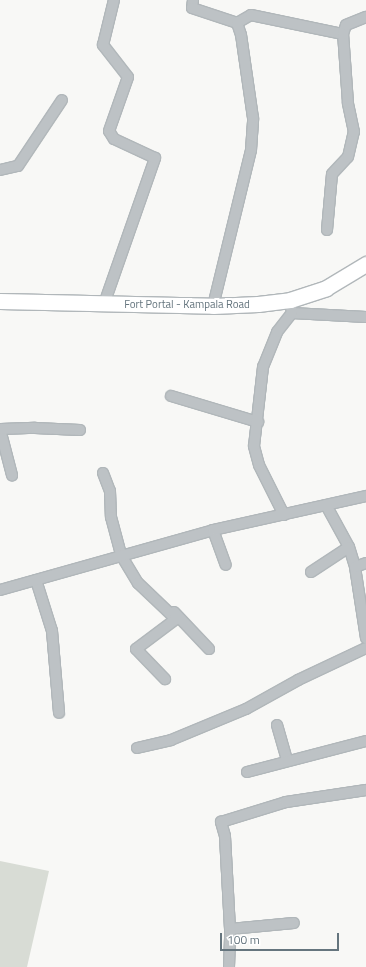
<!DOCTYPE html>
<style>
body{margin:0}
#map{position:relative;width:366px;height:967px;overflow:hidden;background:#f8f8f6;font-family:"Titillium Web",sans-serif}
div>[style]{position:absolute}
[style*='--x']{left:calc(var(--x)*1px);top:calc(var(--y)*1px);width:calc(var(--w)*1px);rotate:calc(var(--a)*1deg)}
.green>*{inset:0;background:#d8dcd5}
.roads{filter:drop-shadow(1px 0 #b1b7ba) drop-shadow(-1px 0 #b1b7ba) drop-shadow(0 1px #b1b7ba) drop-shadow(0 -1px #b1b7ba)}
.street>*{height:10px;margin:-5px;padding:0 5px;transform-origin:5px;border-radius:5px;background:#bdc2c5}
.primary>*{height:15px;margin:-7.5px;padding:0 7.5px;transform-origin:7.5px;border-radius:7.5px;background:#fff}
span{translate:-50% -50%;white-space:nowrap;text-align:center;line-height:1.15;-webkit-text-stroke:4px #fff;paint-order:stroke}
.street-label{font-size:11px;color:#65757e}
.scale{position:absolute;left:220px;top:933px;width:119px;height:18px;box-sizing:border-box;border:2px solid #65757e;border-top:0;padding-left:5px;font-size:12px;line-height:14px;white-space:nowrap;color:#65757e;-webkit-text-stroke:3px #fff;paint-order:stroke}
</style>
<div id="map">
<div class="green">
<div style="clip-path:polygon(0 861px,49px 871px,27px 967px,0 967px)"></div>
</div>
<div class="roads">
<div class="street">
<div style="--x:193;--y:0;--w:8;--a:97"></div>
<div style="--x:192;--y:8;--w:47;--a:18.4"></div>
<div style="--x:237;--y:23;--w:16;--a:-30"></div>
<div style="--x:251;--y:15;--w:94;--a:11.7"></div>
<div style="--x:0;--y:170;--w:18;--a:-13"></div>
<div style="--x:18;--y:166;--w:79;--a:-56.3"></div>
<div style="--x:327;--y:230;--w:56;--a:-84.9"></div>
<div style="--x:332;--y:174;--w:23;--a:-47"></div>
<div style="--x:348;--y:157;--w:26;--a:-77"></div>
<div style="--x:354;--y:132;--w:30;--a:-102"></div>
<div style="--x:348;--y:103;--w:69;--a:-94.1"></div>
<div style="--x:343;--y:34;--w:9;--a:-72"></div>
<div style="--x:346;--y:25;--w:22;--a:-22"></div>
<div style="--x:104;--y:304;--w:155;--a:-70.7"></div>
<div style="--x:155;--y:158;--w:45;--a:-155.1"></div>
<div style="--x:114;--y:139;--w:9;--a:-122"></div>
<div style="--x:109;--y:131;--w:57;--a:-70.6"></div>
<div style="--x:128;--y:77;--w:41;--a:-128"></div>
<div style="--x:103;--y:45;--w:46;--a:-76.3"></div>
<div style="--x:213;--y:306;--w:161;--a:-76.3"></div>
<div style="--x:251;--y:150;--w:32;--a:-86"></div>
<div style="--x:253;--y:118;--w:84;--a:-98.2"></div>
<div style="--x:241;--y:35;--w:13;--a:-108"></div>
<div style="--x:292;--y:313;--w:74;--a:3.1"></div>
<div style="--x:171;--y:396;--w:91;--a:16.6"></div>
<div style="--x:0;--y:429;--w:48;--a:75.4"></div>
<div style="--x:1;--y:429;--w:34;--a:-2"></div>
<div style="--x:35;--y:428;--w:45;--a:2.5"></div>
<div style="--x:103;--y:473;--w:19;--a:69"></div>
<div style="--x:110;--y:491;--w:26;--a:88"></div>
<div style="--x:111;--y:517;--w:39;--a:75"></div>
<div style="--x:121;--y:555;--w:33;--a:59"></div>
<div style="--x:138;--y:583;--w:52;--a:43.5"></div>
<div style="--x:176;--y:619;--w:50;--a:143.1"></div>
<div style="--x:136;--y:649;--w:42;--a:46"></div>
<div style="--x:326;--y:505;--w:48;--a:61.3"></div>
<div style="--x:349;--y:547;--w:21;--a:73"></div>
<div style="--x:355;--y:567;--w:72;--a:81.2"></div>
<div style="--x:284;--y:515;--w:56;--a:-116.6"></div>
<div style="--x:259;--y:465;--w:20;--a:-105"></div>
<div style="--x:254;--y:446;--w:80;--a:-83.5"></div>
<div style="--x:263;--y:367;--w:38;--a:-68"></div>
<div style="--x:277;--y:332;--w:24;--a:-52"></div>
<div style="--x:292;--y:313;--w:13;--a:-99"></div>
<div style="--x:213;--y:530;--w:37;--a:70"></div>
<div style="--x:355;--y:567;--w:12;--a:-20"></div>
<div style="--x:311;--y:572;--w:45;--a:-33.3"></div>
<div style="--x:36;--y:580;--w:53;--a:72.6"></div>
<div style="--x:52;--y:631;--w:82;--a:85.1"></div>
<div style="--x:0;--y:590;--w:221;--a:-15.7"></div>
<div style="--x:213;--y:530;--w:157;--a:-12.5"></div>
<div style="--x:174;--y:612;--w:51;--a:46.6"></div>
<div style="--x:277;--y:725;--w:36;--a:74"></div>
<div style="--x:137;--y:748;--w:35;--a:-13"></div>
<div style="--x:171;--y:740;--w:81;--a:-22.5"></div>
<div style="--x:246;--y:709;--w:60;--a:-29.1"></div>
<div style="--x:298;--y:680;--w:75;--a:-25.2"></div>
<div style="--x:247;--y:772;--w:123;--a:-14.6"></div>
<div style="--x:230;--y:929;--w:64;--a:-5.4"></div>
<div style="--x:229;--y:967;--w:38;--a:-88"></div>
<div style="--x:230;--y:929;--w:93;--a:-93.1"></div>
<div style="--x:225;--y:836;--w:15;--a:-106"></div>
<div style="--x:221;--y:822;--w:68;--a:-17.1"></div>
<div style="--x:286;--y:802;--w:81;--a:-8.5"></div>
</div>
<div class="primary">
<div style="--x:0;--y:301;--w:213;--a:1.3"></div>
<div style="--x:213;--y:306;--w:45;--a:-2.5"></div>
<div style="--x:258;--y:304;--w:32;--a:-7"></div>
<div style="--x:290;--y:300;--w:38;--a:-18"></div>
<div style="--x:326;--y:288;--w:47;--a:-31"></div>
</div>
</div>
<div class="street-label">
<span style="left:187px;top:304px">Fort Portal - Kampala Road</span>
</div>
<div class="scale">100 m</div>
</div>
